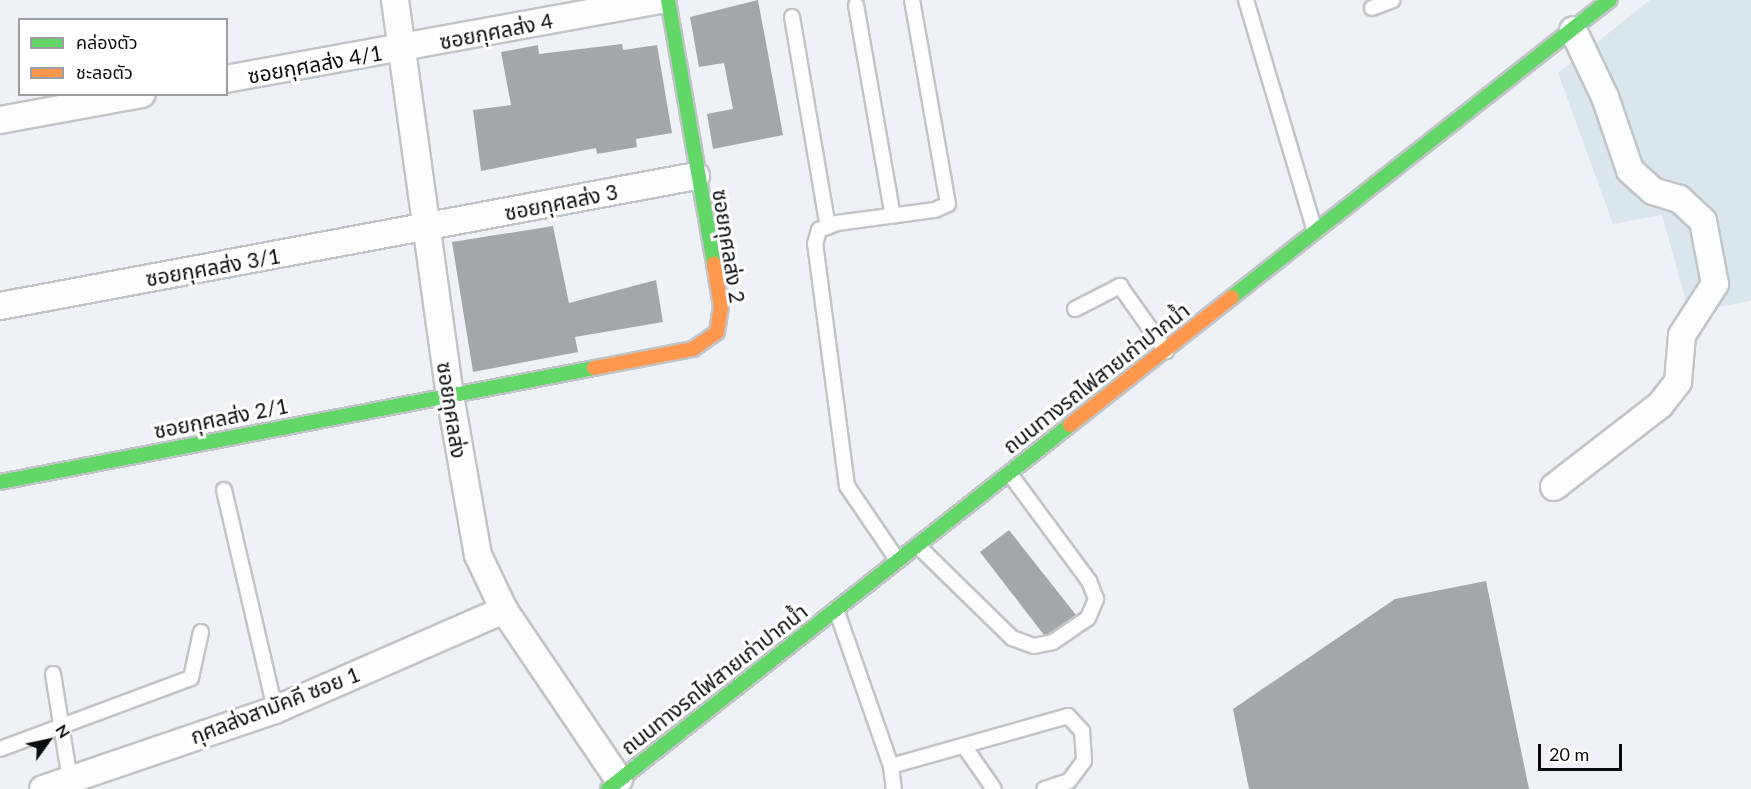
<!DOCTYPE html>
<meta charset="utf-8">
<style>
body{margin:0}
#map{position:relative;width:1751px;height:789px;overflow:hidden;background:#eef2f6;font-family:Lato,"Noto Sans Thai",sans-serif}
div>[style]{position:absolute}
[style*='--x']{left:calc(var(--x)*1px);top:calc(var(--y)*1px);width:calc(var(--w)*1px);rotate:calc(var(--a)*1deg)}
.built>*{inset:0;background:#dbe5ec}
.building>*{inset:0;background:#a4a7aa}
.roads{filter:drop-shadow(2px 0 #c1c5c8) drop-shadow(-2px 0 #c1c5c8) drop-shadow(0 2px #c1c5c8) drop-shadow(0 -2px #c1c5c8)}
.lane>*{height:14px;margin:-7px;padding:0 7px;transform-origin:7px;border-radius:7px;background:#fcfdfe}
.street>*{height:26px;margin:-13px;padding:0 13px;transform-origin:13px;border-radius:13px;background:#fcfdfe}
.fast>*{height:14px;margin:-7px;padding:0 7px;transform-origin:7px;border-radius:7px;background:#63d668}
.slow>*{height:14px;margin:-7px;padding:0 7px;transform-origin:7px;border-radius:7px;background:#ff974d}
span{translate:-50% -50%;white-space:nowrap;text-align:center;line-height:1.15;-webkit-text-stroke:6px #fff;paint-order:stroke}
.street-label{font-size:21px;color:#090c0e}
.legend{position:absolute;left:18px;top:18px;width:210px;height:78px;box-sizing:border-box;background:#fff;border:2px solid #9d9e9f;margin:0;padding:8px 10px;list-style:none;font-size:18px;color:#090c0e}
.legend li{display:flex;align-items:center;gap:12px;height:30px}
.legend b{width:30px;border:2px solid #9d9e9f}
.north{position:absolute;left:18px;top:711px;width:60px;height:60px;-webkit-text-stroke:4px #fff;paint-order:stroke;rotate:57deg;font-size:16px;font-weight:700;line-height:24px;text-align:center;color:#090c0e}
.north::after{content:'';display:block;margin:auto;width:21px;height:27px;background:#090c0e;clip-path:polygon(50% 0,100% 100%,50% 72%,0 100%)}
.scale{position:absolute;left:1538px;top:744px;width:84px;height:27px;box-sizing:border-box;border:3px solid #090c0e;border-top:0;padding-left:8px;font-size:18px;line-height:21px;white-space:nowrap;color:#090c0e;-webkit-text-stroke:4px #fff;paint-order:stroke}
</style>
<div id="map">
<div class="built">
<div style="clip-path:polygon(1650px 0,1751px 0,1751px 301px,1689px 312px,1662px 215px,1613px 224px,1558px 73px)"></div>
</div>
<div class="building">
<div style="clip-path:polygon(758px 0,783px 135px,713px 149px,707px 114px,733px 109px,724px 63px,699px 67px,690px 17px)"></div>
<div style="clip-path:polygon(622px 44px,623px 50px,657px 45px,672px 133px,636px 139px,637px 147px,597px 154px,596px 148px,481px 171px,473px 110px,511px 105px,501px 52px,538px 45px,539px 54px)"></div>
<div style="clip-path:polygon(553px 226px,569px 303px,656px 280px,663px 322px,575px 337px,578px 352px,473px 372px,452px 242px)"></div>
<div style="clip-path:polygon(1009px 530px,1076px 615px,1049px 634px,1044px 635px,980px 552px)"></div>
<div style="clip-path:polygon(1486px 581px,1529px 789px,1249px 789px,1233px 709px,1395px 599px)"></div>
</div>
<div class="roads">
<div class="lane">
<div style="--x:1246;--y:0;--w:241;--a:73.4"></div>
<div style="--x:856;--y:5;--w:214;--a:80.1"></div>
<div style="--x:1372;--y:8;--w:22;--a:-21"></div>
<div style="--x:792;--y:17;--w:213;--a:80.3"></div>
<div style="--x:1075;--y:309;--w:51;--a:-27.1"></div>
<div style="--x:1120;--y:286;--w:80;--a:54.7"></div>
<div style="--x:224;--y:490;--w:226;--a:76.9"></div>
<div style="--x:918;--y:546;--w:132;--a:44.4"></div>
<div style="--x:1012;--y:638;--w:23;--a:20"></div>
<div style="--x:1034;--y:646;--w:19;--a:-12"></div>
<div style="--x:1053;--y:642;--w:42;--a:-34.4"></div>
<div style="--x:1088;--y:618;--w:21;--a:-67"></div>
<div style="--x:1096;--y:599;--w:19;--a:-111"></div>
<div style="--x:1089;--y:581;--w:134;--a:-126.5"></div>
<div style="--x:898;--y:561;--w:91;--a:-124.2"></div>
<div style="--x:847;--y:486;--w:244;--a:-97.5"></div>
<div style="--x:815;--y:244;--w:15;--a:-74"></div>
<div style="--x:819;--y:230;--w:19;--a:-21"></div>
<div style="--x:837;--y:223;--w:99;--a:-7.6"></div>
<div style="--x:935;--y:210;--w:14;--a:-25"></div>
<div style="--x:948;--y:204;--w:207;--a:-100"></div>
<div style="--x:836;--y:609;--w:166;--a:70.7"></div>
<div style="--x:891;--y:766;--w:23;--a:83"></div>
<div style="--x:53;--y:674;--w:107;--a:80.9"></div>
<div style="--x:964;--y:746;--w:52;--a:55.1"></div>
<div style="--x:0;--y:749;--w:204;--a:-20.4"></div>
<div style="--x:191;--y:678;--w:47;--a:-77.7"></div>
<div style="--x:891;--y:766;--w:184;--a:-15.8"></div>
<div style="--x:1068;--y:716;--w:21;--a:47"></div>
<div style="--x:1082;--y:731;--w:30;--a:86"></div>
<div style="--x:1084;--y:761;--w:25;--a:127"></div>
<div style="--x:1069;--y:781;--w:26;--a:162"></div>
</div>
<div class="street">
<div style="--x:395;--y:0;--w:399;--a:82.1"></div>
<div style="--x:450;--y:395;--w:162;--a:80.1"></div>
<div style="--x:478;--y:555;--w:61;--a:64.7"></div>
<div style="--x:504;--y:610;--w:205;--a:55.9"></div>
<div style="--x:226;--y:79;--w:441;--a:-10.3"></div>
<div style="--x:0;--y:120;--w:144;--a:-10.4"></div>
<div style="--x:0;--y:306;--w:708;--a:-10.58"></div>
<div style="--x:1554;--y:487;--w:134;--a:-37.7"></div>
<div style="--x:1660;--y:405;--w:29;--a:-52"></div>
<div style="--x:1678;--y:382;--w:47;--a:-85.1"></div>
<div style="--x:1682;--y:335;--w:61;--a:-57.1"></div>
<div style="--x:1715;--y:284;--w:64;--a:-100.8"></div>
<div style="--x:1703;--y:221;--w:33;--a:-137"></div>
<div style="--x:1679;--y:199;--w:27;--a:-163"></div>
<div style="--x:1653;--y:191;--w:31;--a:-138"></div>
<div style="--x:1630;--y:170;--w:77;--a:-108.9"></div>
<div style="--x:1605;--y:97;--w:74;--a:-115.5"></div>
<div style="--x:43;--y:789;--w:245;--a:-18.8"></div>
<div style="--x:275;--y:710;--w:250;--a:-23.6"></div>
</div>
<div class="fast">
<div style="--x:668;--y:0;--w:268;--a:80.1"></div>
<div style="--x:1232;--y:297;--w:481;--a:-38.2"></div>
<div style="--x:0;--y:482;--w:605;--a:-10.86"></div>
<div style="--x:608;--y:789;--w:588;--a:-38.23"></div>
</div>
<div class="slow">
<div style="--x:594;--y:368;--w:101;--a:-10.9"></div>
<div style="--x:693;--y:349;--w:29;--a:-35"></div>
<div style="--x:717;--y:332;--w:25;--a:-81"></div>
<div style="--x:721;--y:307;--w:44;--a:-99.2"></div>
<div style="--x:1070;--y:425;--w:206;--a:-38.3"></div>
</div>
</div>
<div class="street-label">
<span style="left:496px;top:31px;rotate:-11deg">ซอยกุศลส่ง 4</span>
<span style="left:315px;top:64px;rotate:-10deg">ซอยกุศลส่ง 4/1</span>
<span style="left:561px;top:202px;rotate:-11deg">ซอยกุศลส่ง 3</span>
<span style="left:729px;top:246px;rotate:81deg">ซอยกุศลส่ง 2</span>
<span style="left:213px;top:267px;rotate:-10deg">ซอยกุศลส่ง 3/1</span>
<span style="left:1096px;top:378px;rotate:-38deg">ถนนทางรถไฟสายเก่าปากน้ำ</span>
<span style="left:452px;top:410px;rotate:81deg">ซอยกุศลส่ง</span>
<span style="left:221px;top:418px;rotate:-11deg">ซอยกุศลส่ง 2/1</span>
<span style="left:714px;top:679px;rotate:-38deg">ถนนทางรถไฟสายเก่าปากน้ำ</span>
<span style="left:275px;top:705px;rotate:-21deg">กุศลส่งสามัคคี ซอย 1</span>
</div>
<ul class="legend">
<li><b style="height:8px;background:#63d668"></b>คล่องตัว</li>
<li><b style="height:8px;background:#ff974d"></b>ชะลอตัว</li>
</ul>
<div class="north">N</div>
<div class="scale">20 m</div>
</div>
